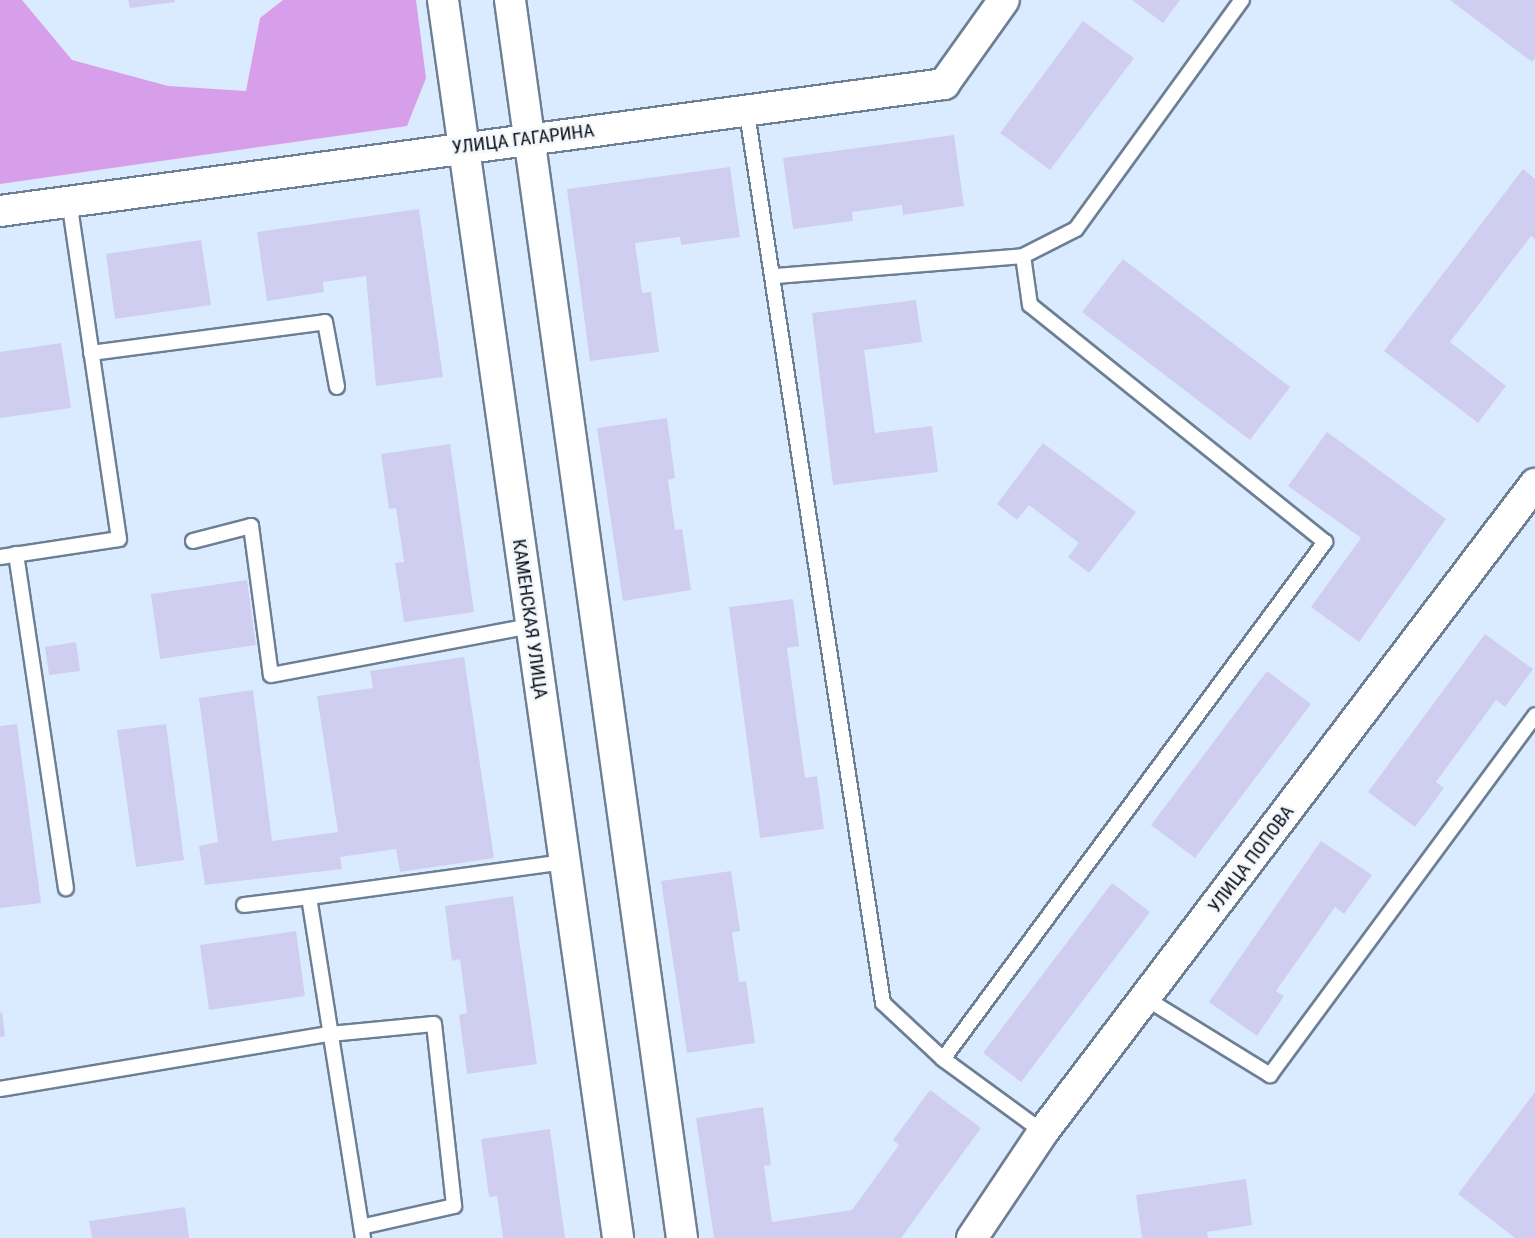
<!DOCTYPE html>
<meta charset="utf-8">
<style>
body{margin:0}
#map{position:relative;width:1535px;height:1238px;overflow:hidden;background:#dbebff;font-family:"Roboto Condensed",sans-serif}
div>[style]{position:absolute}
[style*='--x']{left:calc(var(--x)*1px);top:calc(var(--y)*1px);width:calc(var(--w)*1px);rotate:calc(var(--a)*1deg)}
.forest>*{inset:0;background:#d79fe9}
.building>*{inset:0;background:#cfcef1}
.roads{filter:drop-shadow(2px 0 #6d7f95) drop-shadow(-2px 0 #6d7f95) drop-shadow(0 2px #6d7f95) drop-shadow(0 -2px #6d7f95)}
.lane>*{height:14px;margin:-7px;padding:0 7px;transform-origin:7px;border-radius:7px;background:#fff}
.street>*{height:30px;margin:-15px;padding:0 15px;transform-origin:15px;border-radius:15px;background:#fff}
span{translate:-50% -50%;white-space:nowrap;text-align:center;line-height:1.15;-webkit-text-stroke:5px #f3f7fc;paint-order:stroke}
.street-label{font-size:19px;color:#0a1019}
</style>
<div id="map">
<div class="forest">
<div style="clip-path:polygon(0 0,22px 0,72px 60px,168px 86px,246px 91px,260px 18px,283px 0,416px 0,426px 78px,407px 126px,0 184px)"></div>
</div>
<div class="building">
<div style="clip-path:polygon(128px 0,175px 0,175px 2px,130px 8px)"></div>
<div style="clip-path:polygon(1132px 0,1180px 0,1163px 23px)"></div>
<div style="clip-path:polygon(1450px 0,1535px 0,1535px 58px,1532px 62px)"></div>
<div style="clip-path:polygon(1083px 21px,1134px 58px,1050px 170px,1000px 133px)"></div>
<div style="clip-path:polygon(954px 135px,964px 206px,903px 215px,902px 205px,852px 212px,853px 221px,793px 229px,783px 158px)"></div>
<div style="clip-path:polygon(730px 167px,740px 237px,681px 245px,680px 237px,635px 243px,642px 293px,651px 292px,659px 352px,590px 361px,567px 189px)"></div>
<div style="clip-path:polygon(1523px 169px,1535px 179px,1535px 239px,1531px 236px,1450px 342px,1506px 386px,1478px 423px,1384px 351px)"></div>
<div style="clip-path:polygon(419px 209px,443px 377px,376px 386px,366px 276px,323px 282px,324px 292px,267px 301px,257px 232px)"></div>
<div style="clip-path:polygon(201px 240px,211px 305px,115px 319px,106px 254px)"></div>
<div style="clip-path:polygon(1123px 259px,1290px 387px,1250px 440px,1082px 312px)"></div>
<div style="clip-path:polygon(916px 300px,922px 342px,864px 350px,875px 433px,932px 426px,938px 472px,833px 485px,812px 313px)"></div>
<div style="clip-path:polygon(61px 343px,71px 408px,0 418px,0 352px)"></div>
<div style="clip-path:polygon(667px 418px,675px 478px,668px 480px,675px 530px,682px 529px,691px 590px,623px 601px,597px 428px)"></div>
<div style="clip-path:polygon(1327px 432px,1446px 519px,1359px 642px,1311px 607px,1361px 538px,1288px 486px)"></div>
<div style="clip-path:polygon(1043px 443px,1136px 512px,1089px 573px,1068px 557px,1079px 543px,1029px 505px,1017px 520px,997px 504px)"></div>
<div style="clip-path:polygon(450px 444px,474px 612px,404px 622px,395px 563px,404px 562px,396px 508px,389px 509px,381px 454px)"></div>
<div style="clip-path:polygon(247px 580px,256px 645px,160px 659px,151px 594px)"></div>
<div style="clip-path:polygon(793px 599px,799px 646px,787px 648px,805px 778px,817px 776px,824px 829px,760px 838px,729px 607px)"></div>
<div style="clip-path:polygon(1485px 634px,1533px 669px,1505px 707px,1496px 700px,1436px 782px,1444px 788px,1415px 827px,1368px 792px)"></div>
<div style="clip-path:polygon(76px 642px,80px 671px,49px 675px,45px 647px)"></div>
<div style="clip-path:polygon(464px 657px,494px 858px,400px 872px,396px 849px,340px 857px,342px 869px,205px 885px,199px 846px,218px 842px,199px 698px,253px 690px,272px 841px,338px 832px,317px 696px,373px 688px,370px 671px)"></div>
<div style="clip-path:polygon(1267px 671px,1311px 704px,1195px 858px,1151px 825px)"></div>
<div style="clip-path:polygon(17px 724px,41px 903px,0 908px,0 726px)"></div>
<div style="clip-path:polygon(166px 724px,184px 860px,136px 867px,117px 730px)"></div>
<div style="clip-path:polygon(1321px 841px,1372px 875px,1344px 914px,1335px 907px,1276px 991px,1284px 996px,1257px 1036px,1209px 1002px)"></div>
<div style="clip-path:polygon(731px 871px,740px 931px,732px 932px,739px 982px,746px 981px,755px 1043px,687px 1053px,661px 881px)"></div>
<div style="clip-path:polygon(1112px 883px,1150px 912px,1021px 1082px,983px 1053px)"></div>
<div style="clip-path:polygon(513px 896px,537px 1064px,467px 1074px,459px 1015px,467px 1013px,460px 959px,452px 961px,445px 906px)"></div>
<div style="clip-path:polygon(296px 931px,305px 996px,209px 1010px,200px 945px)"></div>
<div style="clip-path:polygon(2px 1012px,5px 1036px,0 1037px,0 1013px)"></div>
<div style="clip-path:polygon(930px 1090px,981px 1128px,901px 1238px,714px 1238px,696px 1118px,763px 1107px,771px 1165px,764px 1166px,772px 1222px,852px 1210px,899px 1145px,893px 1140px)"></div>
<div style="clip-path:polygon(1535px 1092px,1535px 1238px,1515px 1238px,1458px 1194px)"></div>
<div style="clip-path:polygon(550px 1129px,565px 1238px,503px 1238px,497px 1196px,489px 1197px,481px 1139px)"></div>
<div style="clip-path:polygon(1246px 1179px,1252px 1225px,1207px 1232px,1208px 1238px,1142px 1238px,1136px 1195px)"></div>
<div style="clip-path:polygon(185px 1207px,189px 1238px,92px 1238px,89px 1221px)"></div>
</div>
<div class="roads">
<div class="lane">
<div style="--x:747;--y:113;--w:900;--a:81.31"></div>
<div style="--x:883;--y:1003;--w:82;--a:43"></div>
<div style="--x:943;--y:1059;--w:124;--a:36.1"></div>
<div style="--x:776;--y:276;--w:248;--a:-4.6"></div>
<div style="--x:1023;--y:256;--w:59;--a:-27"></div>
<div style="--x:1076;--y:229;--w:283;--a:-54.1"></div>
<div style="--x:91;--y:353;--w:236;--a:-7.5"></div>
<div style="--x:325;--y:322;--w:66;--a:79.5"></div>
<div style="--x:193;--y:541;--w:60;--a:-14.5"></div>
<div style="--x:251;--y:526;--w:150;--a:82.4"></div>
<div style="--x:271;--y:675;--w:265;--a:-10.7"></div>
<div style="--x:16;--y:554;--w:338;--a:81.5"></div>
<div style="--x:0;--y:557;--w:120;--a:-8.6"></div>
<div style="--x:119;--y:539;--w:342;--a:-98.4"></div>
<div style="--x:244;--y:905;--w:65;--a:-7"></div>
<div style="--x:1145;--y:998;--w:147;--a:31.6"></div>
<div style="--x:1270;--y:1075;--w:447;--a:-53.6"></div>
<div style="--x:943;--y:1059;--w:643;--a:-53.54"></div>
<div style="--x:1325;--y:542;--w:378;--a:-141.2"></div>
<div style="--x:1030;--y:305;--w:49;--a:-98.1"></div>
<div style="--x:0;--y:1089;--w:335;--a:-9.5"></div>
<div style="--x:330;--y:1034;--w:104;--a:-5.5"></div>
<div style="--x:434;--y:1024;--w:183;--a:83.7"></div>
<div style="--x:454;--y:1206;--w:95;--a:167.3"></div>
<div style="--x:363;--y:1238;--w:345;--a:-99"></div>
<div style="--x:309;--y:897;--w:258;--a:-7.8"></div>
</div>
<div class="street">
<div style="--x:443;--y:0;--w:1250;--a:81.95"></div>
<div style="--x:510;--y:0;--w:1250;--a:82.09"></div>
<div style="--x:0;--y:211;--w:953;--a:-7.66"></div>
<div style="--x:944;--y:84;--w:103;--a:-54.5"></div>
<div style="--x:972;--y:1238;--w:128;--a:-56.2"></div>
<div style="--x:1043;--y:1132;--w:814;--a:-52.79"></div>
</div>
</div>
<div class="street-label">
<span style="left:523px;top:139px;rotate:-7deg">УЛИЦА ГАГАРИНА</span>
<span style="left:530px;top:619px;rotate:82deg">КАМЕНСКАЯ УЛИЦА</span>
<span style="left:1251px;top:859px;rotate:-53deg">УЛИЦА ПОПОВА</span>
</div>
</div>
